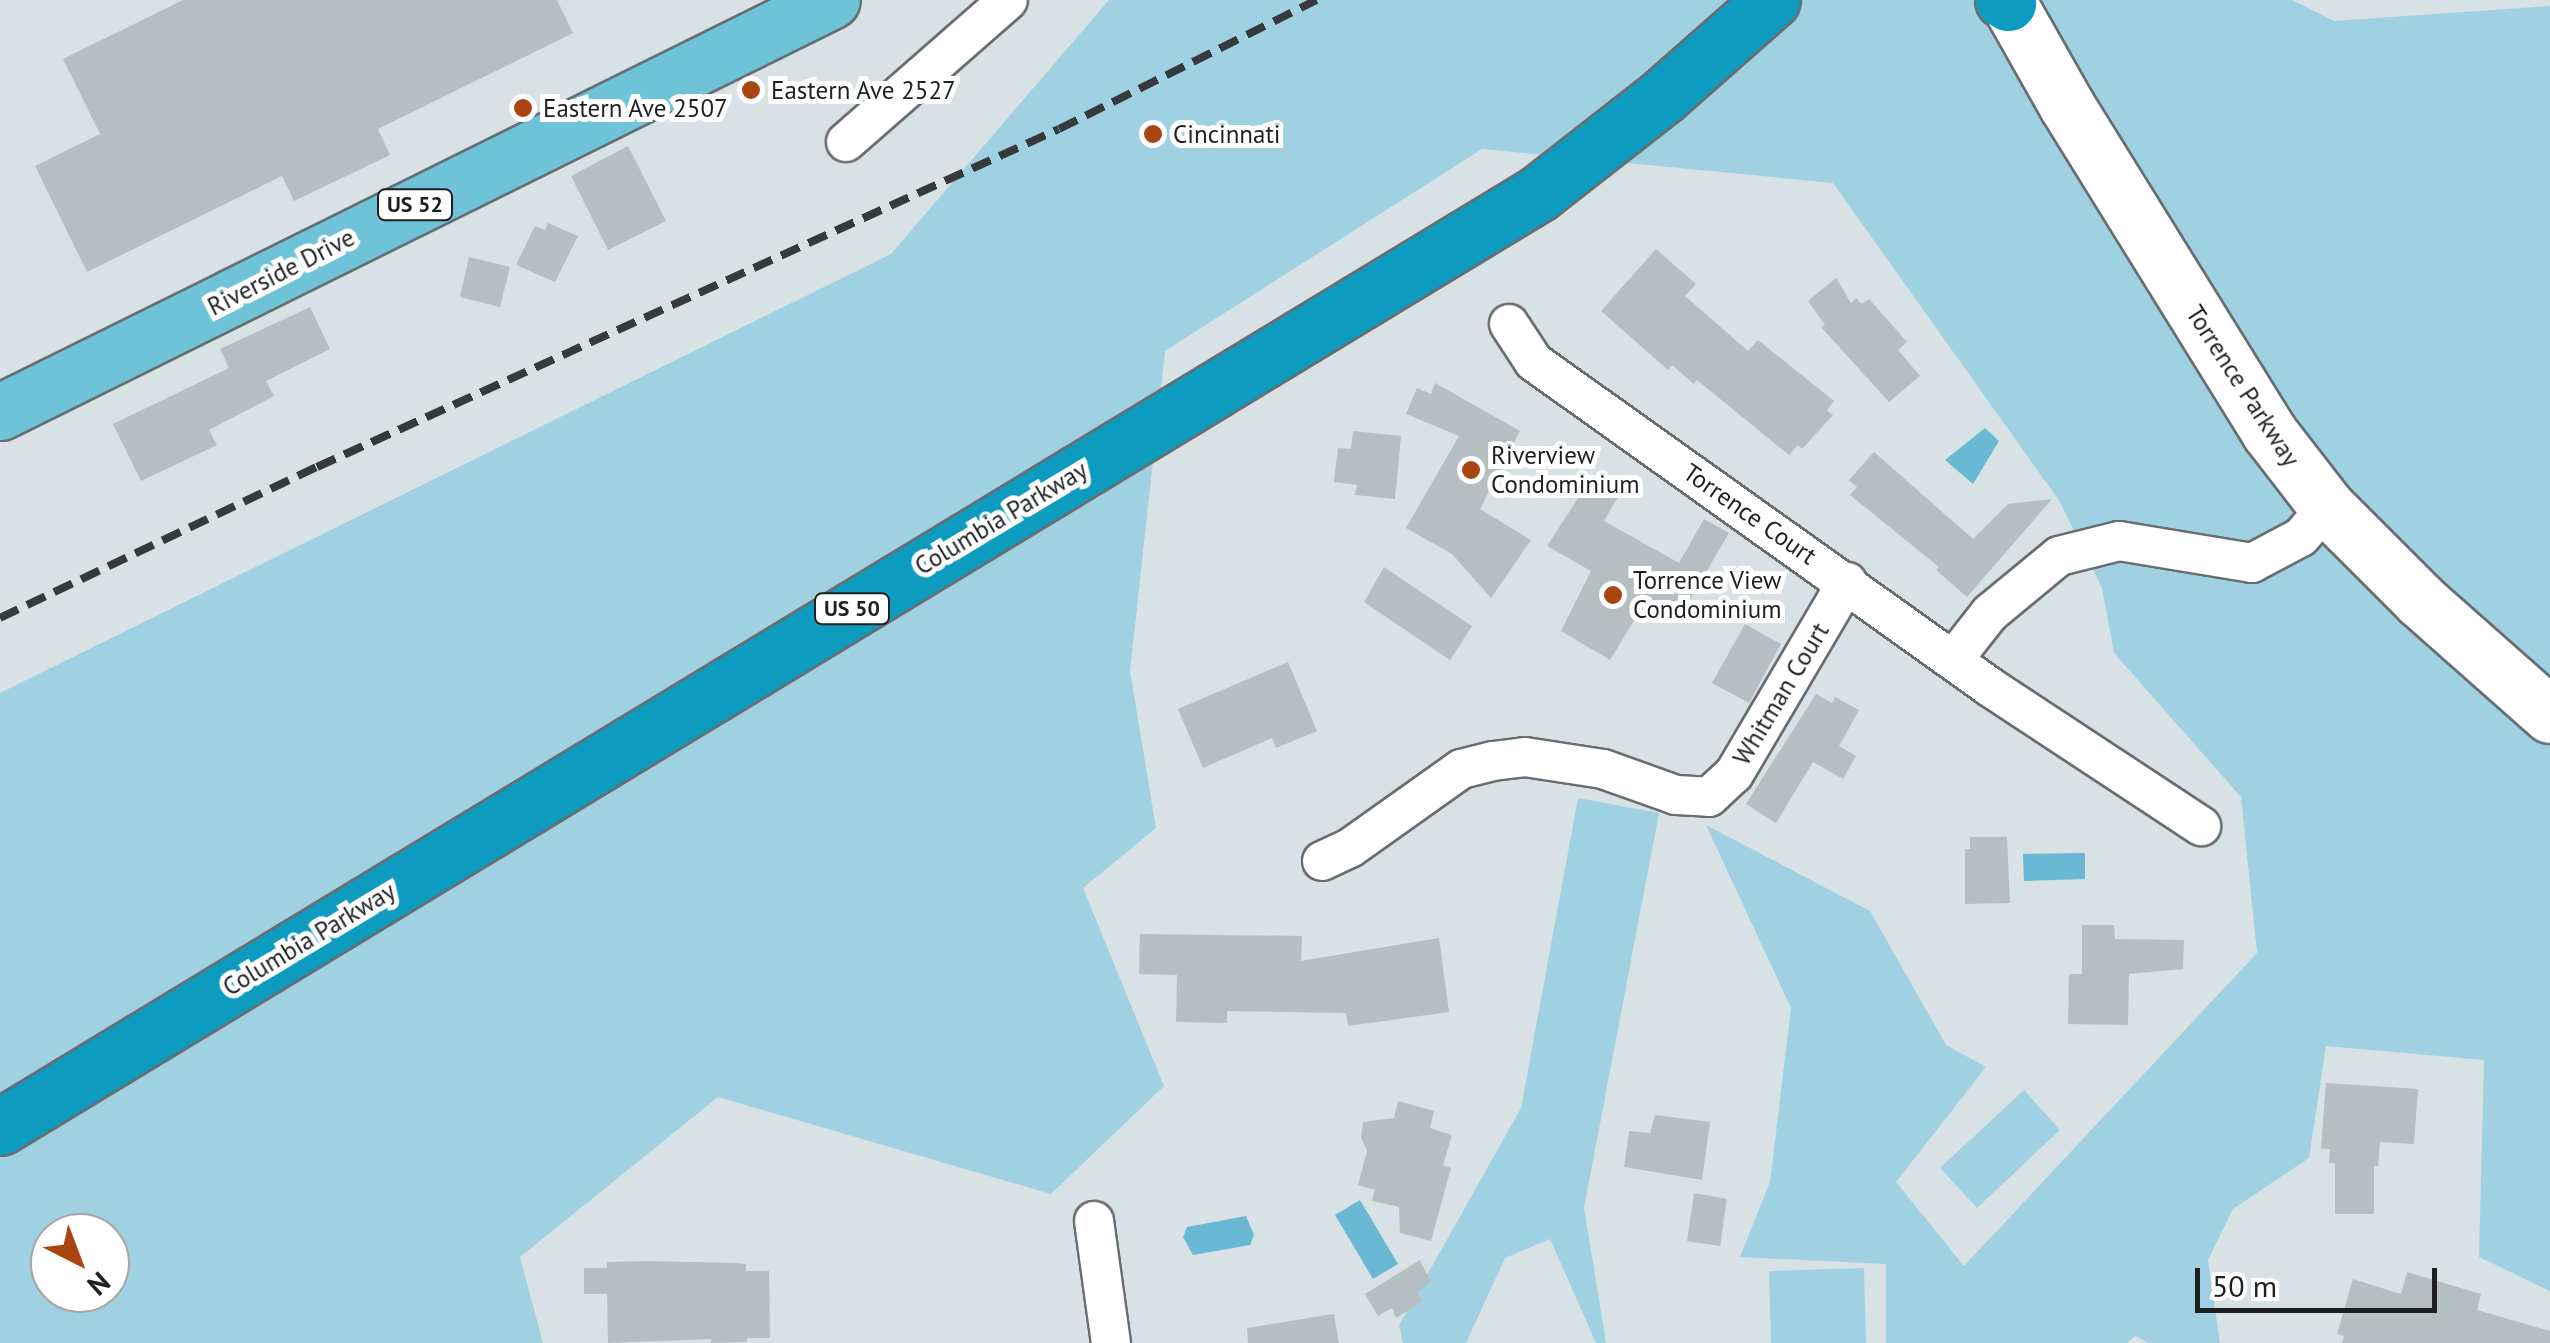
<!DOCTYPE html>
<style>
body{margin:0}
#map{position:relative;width:2550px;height:1343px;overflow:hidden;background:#d8e1e4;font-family:"PT Sans",sans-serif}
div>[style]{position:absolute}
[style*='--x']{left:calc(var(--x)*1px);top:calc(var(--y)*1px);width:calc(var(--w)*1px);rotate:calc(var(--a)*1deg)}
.green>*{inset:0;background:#a0d1e3}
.water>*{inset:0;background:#69b9d4}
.building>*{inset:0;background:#b5bec1}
.roads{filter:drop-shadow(2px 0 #676e72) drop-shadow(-2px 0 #676e72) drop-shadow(0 2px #676e72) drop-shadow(0 -2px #676e72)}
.street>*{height:38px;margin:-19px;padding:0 19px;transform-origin:19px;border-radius:19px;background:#fff}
.secondary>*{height:55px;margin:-27.5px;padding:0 27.5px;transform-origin:27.5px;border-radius:27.5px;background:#fff}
.primary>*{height:55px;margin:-27.5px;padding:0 27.5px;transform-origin:27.5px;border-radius:27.5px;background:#6ec3d9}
.highway>*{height:55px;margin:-27.5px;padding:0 27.5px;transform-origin:27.5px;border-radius:27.5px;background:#0e9bc0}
.rail>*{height:8px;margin-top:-4px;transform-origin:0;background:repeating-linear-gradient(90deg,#373a3c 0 20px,transparent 0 30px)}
.dots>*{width:28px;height:28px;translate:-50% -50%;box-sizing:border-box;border:5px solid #fff;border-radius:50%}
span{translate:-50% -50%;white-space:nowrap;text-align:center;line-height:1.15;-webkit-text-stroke:10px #fff;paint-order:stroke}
.shield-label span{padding:2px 8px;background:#fff;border:2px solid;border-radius:8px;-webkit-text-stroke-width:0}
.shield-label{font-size:22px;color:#1d2021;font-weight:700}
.poi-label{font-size:25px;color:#1d2021}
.left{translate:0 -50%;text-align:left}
.street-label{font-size:25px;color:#1d2021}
.north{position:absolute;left:30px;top:1213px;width:100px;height:100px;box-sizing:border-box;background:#fff;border:2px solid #a5a6a6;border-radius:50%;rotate:138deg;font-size:28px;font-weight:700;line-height:40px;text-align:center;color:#1d2021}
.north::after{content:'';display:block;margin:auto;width:35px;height:45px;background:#a94511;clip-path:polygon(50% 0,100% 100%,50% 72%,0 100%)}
.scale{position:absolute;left:2195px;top:1268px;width:242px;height:45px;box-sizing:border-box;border:5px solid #1d2021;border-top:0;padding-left:12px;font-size:30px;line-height:35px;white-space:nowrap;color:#1d2021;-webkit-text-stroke:8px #fff;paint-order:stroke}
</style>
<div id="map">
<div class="green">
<div style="clip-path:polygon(evenodd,1109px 0,2292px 0,2334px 21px,2550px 6px,2550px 1291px,2479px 1257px,2484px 1060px,2326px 1046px,2309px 1158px,2233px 1209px,2208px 1260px,2220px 1343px,2150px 1343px,2135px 1336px,2127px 1343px,1886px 1343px,1886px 1264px,1740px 1257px,1770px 1182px,1791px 1008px,1706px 825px,1870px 911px,1946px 1045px,1986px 1067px,1896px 1182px,1964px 1266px,2257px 953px,2241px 797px,2114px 653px,2102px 588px,2060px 502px,1833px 183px,1482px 149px,1165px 351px,1130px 671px,1156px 828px,1083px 888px,1164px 1086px,1051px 1194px,718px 1097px,520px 1257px,543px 1343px,0 1343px,0 693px,891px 254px,1109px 0,50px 1233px,110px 1233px,110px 1293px,50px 1293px,50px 1233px)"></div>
<div style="clip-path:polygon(1578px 798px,1659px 813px,1584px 1208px,1606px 1343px,1596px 1343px,1550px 1239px,1505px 1258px,1466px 1343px,1403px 1343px,1399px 1325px,1521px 1108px)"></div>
<div style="clip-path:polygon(2024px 1090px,2060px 1130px,1977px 1208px,1940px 1168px)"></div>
<div style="clip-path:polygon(1864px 1268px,1866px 1343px,1771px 1343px,1769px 1271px)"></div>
</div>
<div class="water">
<div style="clip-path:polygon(1985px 428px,1999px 441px,1973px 484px,1945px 460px)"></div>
<div style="clip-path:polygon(2085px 853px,2085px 879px,2024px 881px,2023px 854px)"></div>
<div style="clip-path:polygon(1360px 1200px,1398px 1264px,1373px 1279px,1335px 1215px)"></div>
<div style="clip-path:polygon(1246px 1216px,1254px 1235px,1250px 1245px,1193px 1255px,1183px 1237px,1187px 1227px)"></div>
</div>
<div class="building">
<div style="clip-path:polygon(183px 0,557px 0,573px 33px,378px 129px,390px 155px,294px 201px,282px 176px,87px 272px,35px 166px,100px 134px,63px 59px)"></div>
<div style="clip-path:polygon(628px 146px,666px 221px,608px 250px,571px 176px)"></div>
<div style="clip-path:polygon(548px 223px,578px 236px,555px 282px,516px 265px,535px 226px,545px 230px)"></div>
<div style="clip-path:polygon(1656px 249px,1696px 284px,1685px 296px,1748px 351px,1758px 340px,1834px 401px,1827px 410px,1833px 415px,1802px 449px,1798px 445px,1789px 455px,1697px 380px,1694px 384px,1672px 365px,1668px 370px,1601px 311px)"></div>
<div style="clip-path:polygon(469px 257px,510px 267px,500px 307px,460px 297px)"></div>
<div style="clip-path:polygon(1836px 278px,1851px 303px,1856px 298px,1862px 304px,1869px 299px,1907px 342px,1898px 350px,1920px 376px,1889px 402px,1821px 327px,1825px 325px,1808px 301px)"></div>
<div style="clip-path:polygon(310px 307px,330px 349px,266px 381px,274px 396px,209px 430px,217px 445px,141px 481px,113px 424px,229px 368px,220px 349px)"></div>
<div style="clip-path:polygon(1435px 383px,1520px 431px,1480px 509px,1531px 540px,1491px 598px,1452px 554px,1406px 528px,1459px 436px,1406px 414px,1417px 388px,1431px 394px)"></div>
<div style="clip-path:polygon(1353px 431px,1401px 436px,1395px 499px,1355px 495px,1357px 485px,1334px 482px,1338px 448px,1351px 449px)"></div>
<div style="clip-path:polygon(1874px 452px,1973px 539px,2008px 504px,2052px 499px,1967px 597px,1936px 570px,1939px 567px,1850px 495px,1857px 487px,1849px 480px)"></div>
<div style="clip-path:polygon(1590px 480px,1618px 497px,1604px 521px,1679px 563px,1704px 519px,1729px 533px,1678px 620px,1646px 601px,1610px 660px,1561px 631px,1591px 571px,1547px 546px)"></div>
<div style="clip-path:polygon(1384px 567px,1472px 626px,1450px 660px,1364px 602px)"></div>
<div style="clip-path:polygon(1745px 624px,1781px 644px,1749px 703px,1712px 683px)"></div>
<div style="clip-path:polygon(1288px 662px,1317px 731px,1276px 748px,1272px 738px,1203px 768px,1178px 709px)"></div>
<div style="clip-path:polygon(1816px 694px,1832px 703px,1835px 697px,1859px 710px,1839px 746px,1856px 756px,1843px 779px,1813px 762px,1776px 823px,1746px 804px)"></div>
<div style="clip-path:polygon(1970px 837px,2007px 837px,2010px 903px,1965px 904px,1965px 849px,1970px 849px)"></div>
<div style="clip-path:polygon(2082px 925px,2114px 925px,2115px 939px,2184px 940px,2183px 969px,2129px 974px,2128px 1025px,2068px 1024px,2069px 974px,2082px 974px)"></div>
<div style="clip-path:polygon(1140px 934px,1302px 936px,1301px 961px,1439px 938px,1449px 1012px,1348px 1026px,1346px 1013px,1227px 1011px,1227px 1023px,1176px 1022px,1177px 975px,1139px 974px)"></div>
<div style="clip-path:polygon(2326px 1083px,2418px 1089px,2414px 1144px,2380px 1142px,2378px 1166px,2374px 1166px,2374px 1214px,2335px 1214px,2335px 1163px,2329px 1163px,2330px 1149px,2321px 1149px)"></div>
<div style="clip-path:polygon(1398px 1101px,1434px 1111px,1430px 1128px,1452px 1135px,1443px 1165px,1451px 1168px,1431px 1241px,1400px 1233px,1399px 1207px,1372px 1201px,1375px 1190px,1358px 1185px,1367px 1151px,1361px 1137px,1363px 1122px,1394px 1118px)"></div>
<div style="clip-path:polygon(1655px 1115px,1710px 1122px,1702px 1180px,1624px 1167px,1629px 1131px,1650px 1133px)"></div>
<div style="clip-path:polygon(1694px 1193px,1727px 1199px,1720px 1246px,1687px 1241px)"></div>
<div style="clip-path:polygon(1420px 1260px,1431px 1282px,1417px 1292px,1423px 1301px,1396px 1318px,1392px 1308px,1378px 1316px,1365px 1294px)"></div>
<div style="clip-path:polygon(648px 1261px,735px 1263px,746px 1264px,746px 1271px,769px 1271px,770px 1338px,747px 1338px,747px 1342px,711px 1343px,711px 1339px,608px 1343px,607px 1294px,584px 1294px,584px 1268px,607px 1268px,607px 1262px)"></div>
<div style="clip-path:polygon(2407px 1272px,2481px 1294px,2477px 1310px,2550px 1331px,2550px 1343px,2342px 1343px,2344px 1336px,2337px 1334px,2353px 1279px,2401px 1294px)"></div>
<div style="clip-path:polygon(1334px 1314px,1339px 1343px,1248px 1343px,1247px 1328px)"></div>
</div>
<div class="roads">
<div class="street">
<div style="--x:846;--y:142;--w:215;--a:-41.2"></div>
<div style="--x:1509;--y:324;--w:45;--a:56.7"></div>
<div style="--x:1534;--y:362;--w:560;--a:35.48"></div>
<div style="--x:1990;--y:687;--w:253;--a:33.4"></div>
<div style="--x:1953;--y:660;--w:60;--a:-51.8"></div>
<div style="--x:1990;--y:613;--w:89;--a:-39.6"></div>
<div style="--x:2059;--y:556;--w:62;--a:-14"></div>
<div style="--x:2119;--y:541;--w:135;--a:9.4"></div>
<div style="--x:2252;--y:563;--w:55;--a:-28"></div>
<div style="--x:2301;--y:537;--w:40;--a:-49"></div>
<div style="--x:1322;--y:861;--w:31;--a:-25"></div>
<div style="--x:1350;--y:848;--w:136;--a:-35.4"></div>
<div style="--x:1461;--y:769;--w:33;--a:-14"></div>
<div style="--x:1493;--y:761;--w:32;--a:-7"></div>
<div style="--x:1525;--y:757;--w:79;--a:8.7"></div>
<div style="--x:1603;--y:769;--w:77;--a:19.6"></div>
<div style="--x:1676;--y:795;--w:33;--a:3"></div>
<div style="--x:1709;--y:797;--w:34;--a:-43"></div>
<div style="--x:1734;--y:774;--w:223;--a:-59.5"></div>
<div style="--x:1094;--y:1221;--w:123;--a:82.1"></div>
</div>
<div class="secondary">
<div style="--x:2007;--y:0;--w:122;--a:60.5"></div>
<div style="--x:2067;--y:106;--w:384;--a:58.2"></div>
<div style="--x:2269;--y:432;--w:95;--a:52.3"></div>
<div style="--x:2327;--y:507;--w:133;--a:45"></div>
<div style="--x:2421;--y:601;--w:172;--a:41.5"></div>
</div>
<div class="primary">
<div style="--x:0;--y:412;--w:928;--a:-26.34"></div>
</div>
<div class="highway">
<div style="--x:2003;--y:0;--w:6;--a:31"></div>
<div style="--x:0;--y:1127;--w:1800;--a:-31.25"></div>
<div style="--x:1539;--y:193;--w:157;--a:-38"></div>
<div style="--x:1663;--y:96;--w:145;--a:-41.4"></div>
</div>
</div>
<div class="rail">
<div style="--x:0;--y:618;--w:351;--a:-25.5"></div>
<div style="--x:317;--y:467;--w:815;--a:-24.49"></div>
<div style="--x:1059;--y:129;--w:288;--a:-26.6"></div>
</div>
<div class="dots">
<div style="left:751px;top:90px;background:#a94511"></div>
<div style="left:523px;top:108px;background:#a94511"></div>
<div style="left:1153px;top:134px;background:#a94511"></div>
<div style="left:1471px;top:470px;background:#a94511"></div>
<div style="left:1613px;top:595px;background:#a94511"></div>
</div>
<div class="shield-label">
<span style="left:415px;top:205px">US 52</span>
<span style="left:852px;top:609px">US 50</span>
</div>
<div class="poi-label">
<span class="left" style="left:771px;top:90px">Eastern Ave 2527</span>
<span class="left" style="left:543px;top:108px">Eastern Ave 2507</span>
<span class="left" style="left:1173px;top:134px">Cincinnati</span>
<span class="left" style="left:1491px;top:470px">Riverview<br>Condominium</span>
<span class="left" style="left:1633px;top:595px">Torrence View<br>Condominium</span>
</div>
<div class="street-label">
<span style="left:281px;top:272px;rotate:-27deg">Riverside Drive</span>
<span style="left:2243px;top:386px;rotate:57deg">Torrence Parkway</span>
<span style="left:1750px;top:514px;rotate:35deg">Torrence Court</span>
<span style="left:1001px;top:518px;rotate:-31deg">Columbia Parkway</span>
<span style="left:1781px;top:694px;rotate:-59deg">Whitman Court</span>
<span style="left:309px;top:939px;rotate:-31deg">Columbia Parkway</span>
</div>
<div class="north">N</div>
<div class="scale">50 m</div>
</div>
